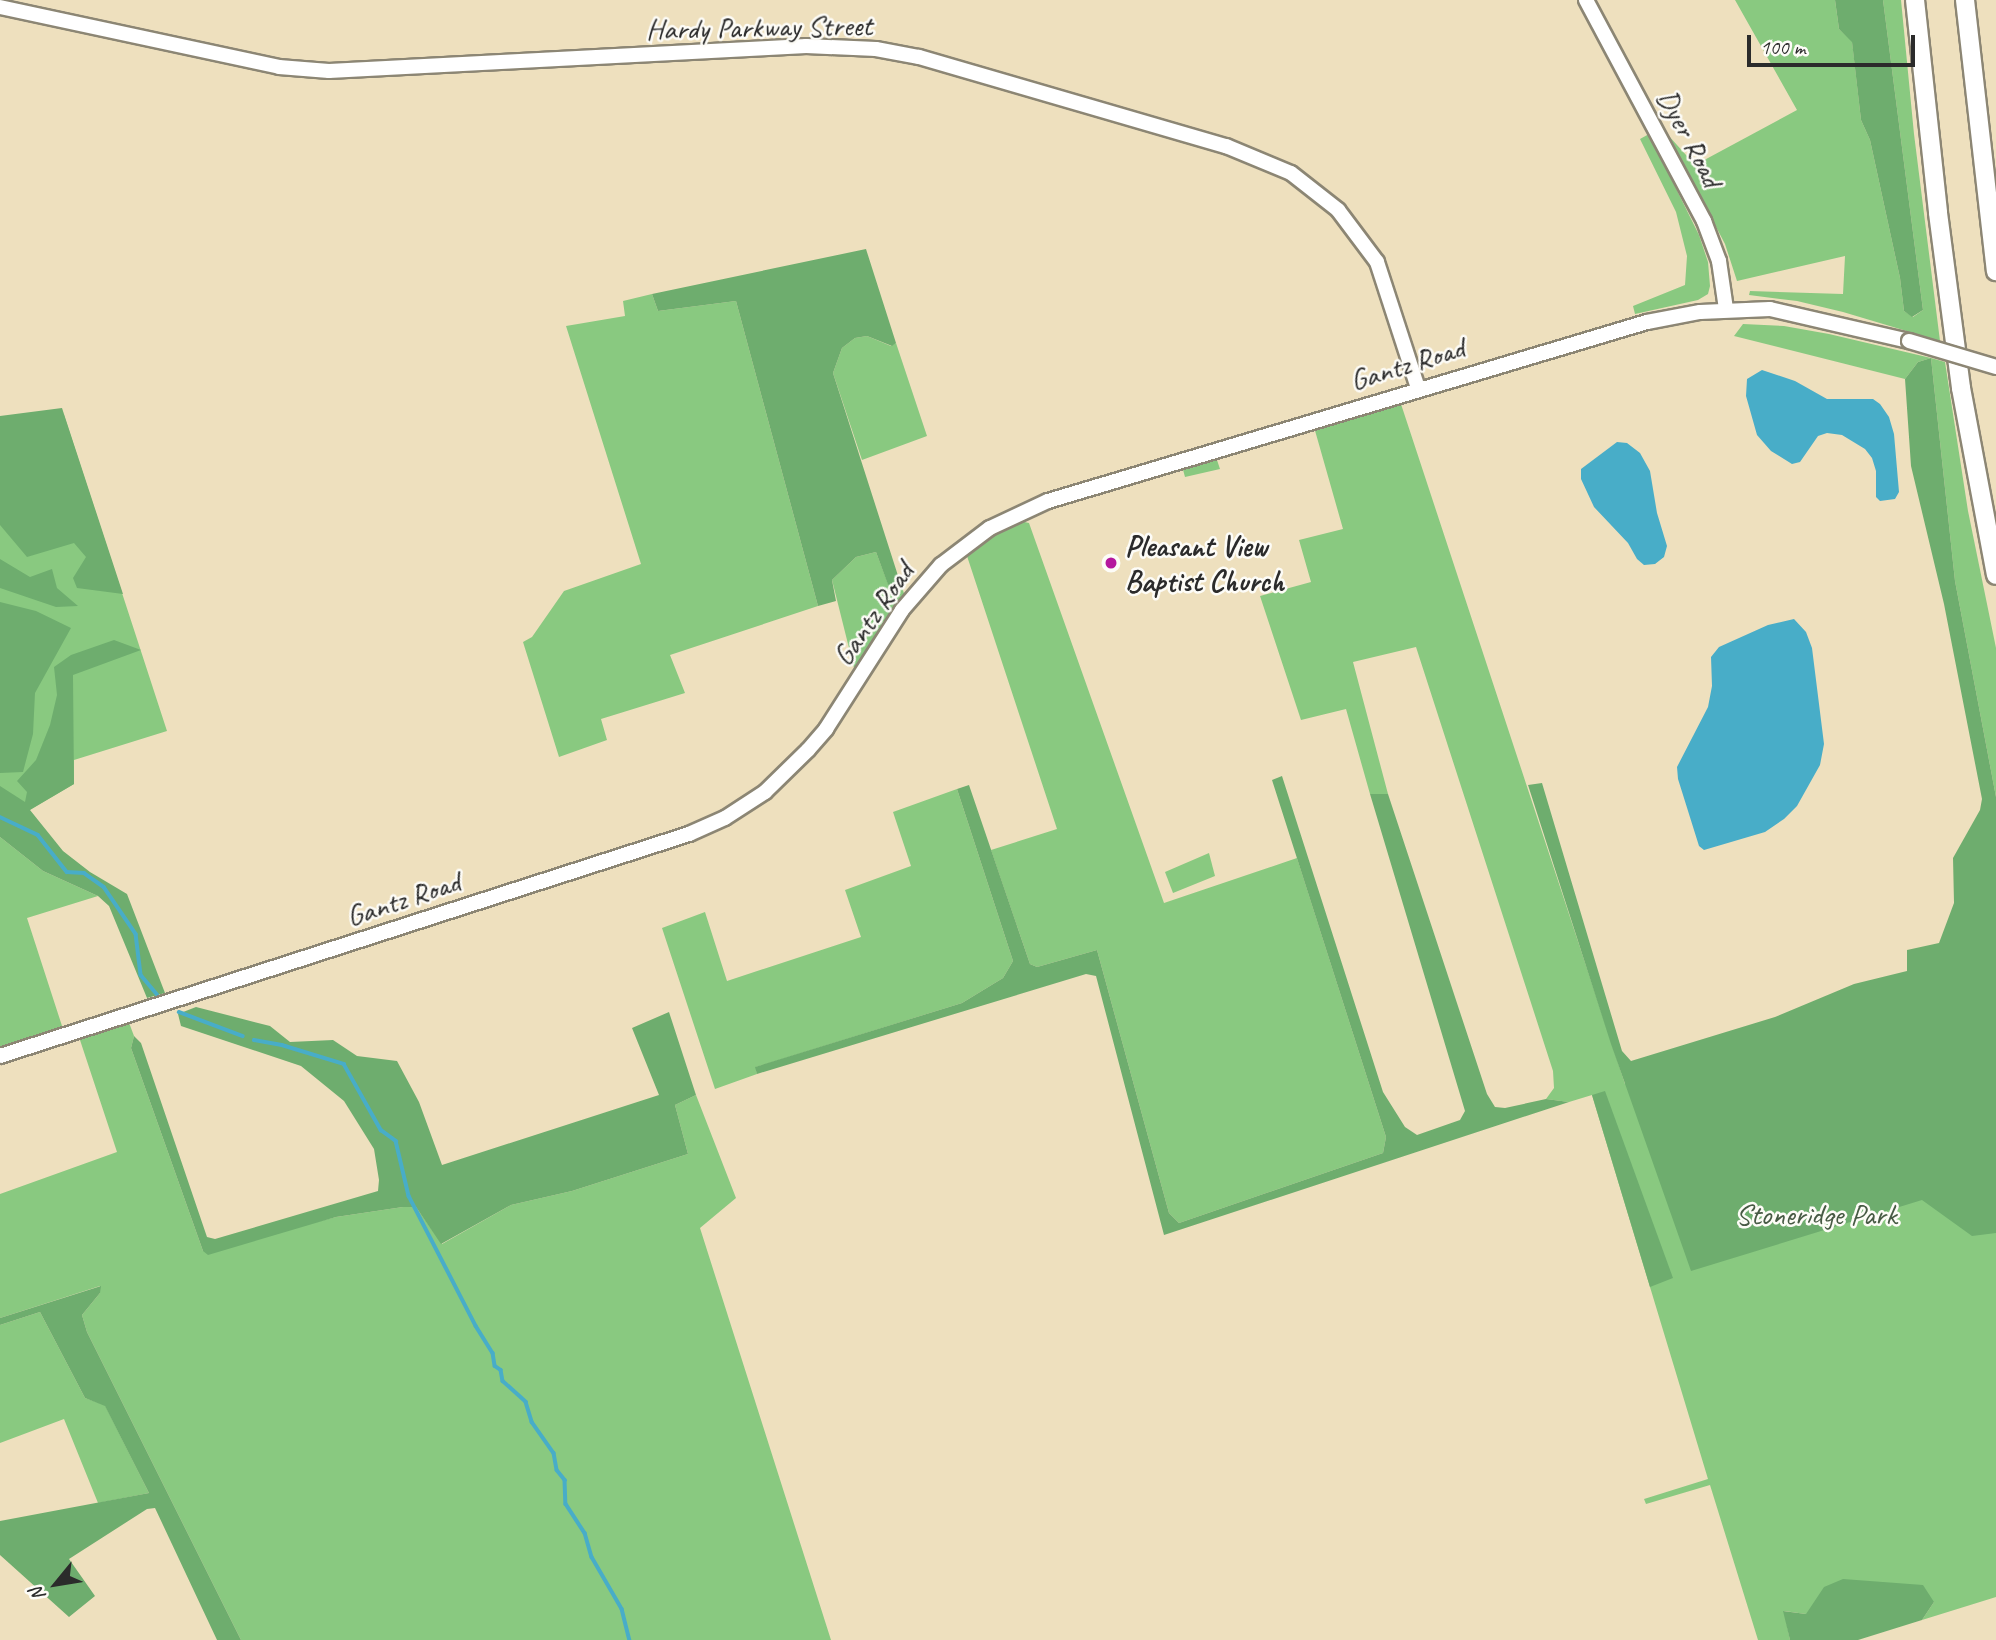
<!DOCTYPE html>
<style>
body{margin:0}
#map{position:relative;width:1996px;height:1640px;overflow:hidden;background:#eee0be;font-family:Caveat,sans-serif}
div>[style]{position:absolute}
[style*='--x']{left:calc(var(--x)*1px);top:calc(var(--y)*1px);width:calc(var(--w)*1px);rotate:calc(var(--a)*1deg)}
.green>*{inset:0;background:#89c980}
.forest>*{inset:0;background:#6ead6e}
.water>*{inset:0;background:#48adc8}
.stream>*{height:3.5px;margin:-1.75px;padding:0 1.75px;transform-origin:1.75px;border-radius:1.75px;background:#48adc8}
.roads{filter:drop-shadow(2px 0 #8c8674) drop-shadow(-2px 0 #8c8674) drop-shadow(0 2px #8c8674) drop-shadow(0 -2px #8c8674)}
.secondary>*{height:14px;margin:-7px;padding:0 7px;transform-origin:7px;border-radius:7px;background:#fff}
.highway>*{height:18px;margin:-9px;padding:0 9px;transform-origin:9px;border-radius:9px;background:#fff}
.bridges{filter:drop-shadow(2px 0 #8c8674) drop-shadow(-2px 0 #8c8674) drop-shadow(0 2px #8c8674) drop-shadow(0 -2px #8c8674)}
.secondary-bridge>*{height:14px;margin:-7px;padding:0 7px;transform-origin:7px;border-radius:7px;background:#fff}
.dots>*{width:19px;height:19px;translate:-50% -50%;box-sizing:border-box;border:4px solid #fdfcf7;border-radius:50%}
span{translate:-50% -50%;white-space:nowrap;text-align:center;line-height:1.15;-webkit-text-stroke:5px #fdfcf7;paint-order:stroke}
.street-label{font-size:30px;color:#2b2b2b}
.poi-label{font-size:30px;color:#2b2b2b;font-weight:700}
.left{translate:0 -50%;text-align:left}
.park-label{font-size:30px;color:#475a44}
.north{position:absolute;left:21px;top:1549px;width:70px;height:70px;-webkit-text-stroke:5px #fdfcf7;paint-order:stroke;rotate:240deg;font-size:19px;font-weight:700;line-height:28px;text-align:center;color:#2b2b2b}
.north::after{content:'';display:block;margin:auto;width:24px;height:32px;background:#2b2b2b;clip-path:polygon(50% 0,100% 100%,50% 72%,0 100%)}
.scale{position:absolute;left:1747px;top:35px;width:168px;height:32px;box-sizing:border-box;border:4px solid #2b2b2b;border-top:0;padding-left:9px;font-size:21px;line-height:24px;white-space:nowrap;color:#2b2b2b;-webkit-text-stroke:5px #fdfcf7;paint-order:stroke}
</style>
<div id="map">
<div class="green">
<div style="clip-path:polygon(1735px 0,1835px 0,1839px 29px,1852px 41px,1861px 120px,1870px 140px,1900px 278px,1904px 311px,1913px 317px,1923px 310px,1883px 0,1901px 0,1914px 134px,1940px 341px,1843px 312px,1797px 301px,1749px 295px,1750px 291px,1843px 294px,1845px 256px,1737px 281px,1725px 244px,1668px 135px,1695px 165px,1797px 110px)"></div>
<div style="clip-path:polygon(1649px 134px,1699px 235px,1708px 262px,1710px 286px,1708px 294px,1698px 300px,1635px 314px,1633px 306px,1685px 285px,1687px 256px,1676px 212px,1640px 139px)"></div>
<div style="clip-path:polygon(652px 294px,658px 311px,736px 301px,818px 606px,670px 655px,685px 693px,601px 719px,607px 740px,559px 757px,523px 642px,532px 637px,564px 591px,641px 564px,566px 326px,625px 316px,623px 301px)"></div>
<div style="clip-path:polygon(1743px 324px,1784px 326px,1829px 334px,1931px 358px,1945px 362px,1968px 511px,1996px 648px,1996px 797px,1955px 581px,1931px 358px,1918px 362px,1905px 379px,1734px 336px)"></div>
<div style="clip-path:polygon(867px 336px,891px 346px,896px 343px,927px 436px,862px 460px,833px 373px,842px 348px,855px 338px)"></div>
<div style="clip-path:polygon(1400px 401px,1625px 1084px,1995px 971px,1996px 847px,1996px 1597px,1922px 1620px,1934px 1602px,1806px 1614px,1784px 1611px,1790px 1640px,1758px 1640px,1710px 1485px,1646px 1504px,1644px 1499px,1708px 1479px,1592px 1095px,1569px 1102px,1546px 1099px,1554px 1088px,1553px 1071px,1416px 647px,1353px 662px,1388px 794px,1370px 794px,1346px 709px,1301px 720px,1260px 596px,1311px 582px,1299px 540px,1343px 529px,1314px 427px)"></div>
<div style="clip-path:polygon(64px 415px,167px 731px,74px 760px,74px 784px,0 827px,0 428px)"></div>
<div style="clip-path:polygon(1216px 457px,1220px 469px,1185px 477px,1182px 466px)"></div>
<div style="clip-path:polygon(1020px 521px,1029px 523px,1164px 903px,1297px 858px,1386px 1137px,1383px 1153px,1179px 1223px,1169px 1213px,1097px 950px,1037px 967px,1030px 964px,991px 850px,1057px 829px,966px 553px,988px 537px)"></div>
<div style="clip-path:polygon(876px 552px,890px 589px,901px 585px,905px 596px,855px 672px,832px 580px,856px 557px)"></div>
<div style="clip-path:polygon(957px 789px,1013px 961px,1003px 978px,962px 1003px,756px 1067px,757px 1074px,715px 1089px,662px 928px,705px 912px,727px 981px,861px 937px,845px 890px,911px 866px,893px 812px)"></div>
<div style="clip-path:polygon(0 837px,43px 871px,98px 896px,27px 918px,63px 1029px,0 1049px)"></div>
<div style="clip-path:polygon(1209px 853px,1215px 876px,1173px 893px,1165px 872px)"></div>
<div style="clip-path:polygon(128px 1020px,134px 1036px,131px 1048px,203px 1251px,336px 1217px,403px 1207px,416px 1207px,442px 1244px,511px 1205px,572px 1191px,688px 1154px,675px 1105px,696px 1095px,736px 1198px,700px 1228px,831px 1640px,241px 1640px,87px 1332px,82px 1315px,100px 1293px,100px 1286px,0 1318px,0 1194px,117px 1152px,79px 1037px)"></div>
<div style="clip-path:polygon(40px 1312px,85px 1398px,105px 1405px,149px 1493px,98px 1503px,64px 1419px,0 1443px,0 1325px)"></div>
</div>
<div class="forest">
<div style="clip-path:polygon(1835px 0,1883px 0,1923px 310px,1912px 317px,1904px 311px,1900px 278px,1870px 140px,1861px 120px,1852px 42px,1839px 29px)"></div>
<div style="clip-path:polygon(866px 249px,896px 343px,892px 346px,867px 336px,855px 338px,842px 348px,833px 373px,901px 585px,890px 590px,876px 552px,856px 557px,832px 580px,836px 601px,818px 606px,736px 301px,658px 311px,652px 294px)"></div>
<div style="clip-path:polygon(1931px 358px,1955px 581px,1996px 797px,1996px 1233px,1972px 1236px,1922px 1200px,1691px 1271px,1611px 1044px,1528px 785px,1542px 783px,1622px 1051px,1631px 1061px,1775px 1017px,1854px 984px,1907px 971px,1907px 950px,1939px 943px,1954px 903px,1953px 858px,1980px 810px,1982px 799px,1944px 604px,1911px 466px,1905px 379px,1918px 362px)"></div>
<div style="clip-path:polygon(62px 408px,123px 594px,77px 588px,73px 578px,86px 557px,74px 543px,27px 557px,0 525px,0 416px)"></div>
<div style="clip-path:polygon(0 559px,30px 577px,52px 569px,57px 588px,78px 606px,56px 607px,0 588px)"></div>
<div style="clip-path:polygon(0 602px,36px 611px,71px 628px,35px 693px,33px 734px,23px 772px,0 773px)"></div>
<div style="clip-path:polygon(114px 640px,141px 650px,73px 675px,74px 784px,30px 810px,63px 851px,90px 872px,127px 894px,165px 993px,147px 998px,109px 906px,98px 896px,43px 871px,0 837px,0 786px,25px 802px,27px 792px,17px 781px,36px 760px,50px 725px,57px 695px,54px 667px,71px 655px)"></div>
<div style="clip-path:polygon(1282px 776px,1383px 1092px,1405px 1127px,1417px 1135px,1460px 1120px,1465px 1111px,1370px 794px,1388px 794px,1487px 1094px,1495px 1107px,1505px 1108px,1546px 1099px,1569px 1102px,1164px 1235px,1096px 976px,1086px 974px,757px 1074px,755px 1067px,962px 1003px,1003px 978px,1013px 961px,957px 789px,969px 785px,1030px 964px,1037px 967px,1097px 950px,1169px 1213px,1179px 1223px,1383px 1153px,1386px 1137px,1272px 780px)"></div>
<div style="clip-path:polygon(196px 1007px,270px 1026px,290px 1042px,333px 1040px,357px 1056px,397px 1061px,419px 1102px,442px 1165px,659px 1095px,632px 1028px,669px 1012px,696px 1095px,675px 1105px,688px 1154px,572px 1191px,511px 1205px,441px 1244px,416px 1207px,403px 1207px,336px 1217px,208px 1255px,203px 1251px,131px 1048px,134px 1036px,141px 1043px,207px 1237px,215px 1239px,378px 1191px,379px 1180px,374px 1149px,344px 1101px,301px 1066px,181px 1026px,178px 1014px)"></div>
<div style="clip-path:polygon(1605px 1091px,1673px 1278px,1650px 1287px,1592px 1095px)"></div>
<div style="clip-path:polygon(101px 1286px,100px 1293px,82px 1315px,87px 1332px,241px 1640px,217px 1640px,155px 1508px,147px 1509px,69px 1559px,95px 1596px,69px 1617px,0 1555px,0 1521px,149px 1493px,105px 1406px,85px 1398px,40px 1312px,0 1325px,0 1318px)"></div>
<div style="clip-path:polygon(1843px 1579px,1923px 1585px,1934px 1602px,1922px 1620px,1858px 1640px,1790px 1640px,1783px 1611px,1806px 1614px,1824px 1587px)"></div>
</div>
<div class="water">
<div style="clip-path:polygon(1762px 370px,1795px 381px,1827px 399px,1873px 399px,1880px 404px,1889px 417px,1894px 434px,1899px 492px,1895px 499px,1880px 501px,1876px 497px,1876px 471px,1872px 458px,1865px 449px,1842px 435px,1827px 433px,1818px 436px,1800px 462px,1792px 464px,1771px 451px,1757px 435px,1746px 396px,1747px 379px)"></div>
<div style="clip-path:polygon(1617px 442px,1627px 443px,1640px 453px,1650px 471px,1657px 513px,1667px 546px,1664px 557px,1655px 564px,1644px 565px,1637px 559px,1628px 543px,1594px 507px,1581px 479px,1581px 469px)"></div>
<div style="clip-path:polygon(1794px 619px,1806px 632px,1812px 648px,1824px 744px,1820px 765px,1797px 806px,1784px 819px,1765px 832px,1704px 850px,1699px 846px,1678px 779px,1677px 767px,1708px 707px,1712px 686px,1711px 657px,1719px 647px,1768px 625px)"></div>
</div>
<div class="stream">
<div style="--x:0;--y:817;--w:42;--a:25.3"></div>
<div style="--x:38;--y:835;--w:47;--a:51.9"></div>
<div style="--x:67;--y:872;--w:17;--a:3"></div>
<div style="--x:84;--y:873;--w:24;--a:35"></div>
<div style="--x:104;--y:887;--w:57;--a:55.8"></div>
<div style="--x:136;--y:934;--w:41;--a:83"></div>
<div style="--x:141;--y:975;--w:25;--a:50"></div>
<div style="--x:179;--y:1012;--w:68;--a:20.6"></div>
<div style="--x:254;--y:1040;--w:28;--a:10"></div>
<div style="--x:282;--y:1045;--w:65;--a:17"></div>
<div style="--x:344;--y:1064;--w:76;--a:60.7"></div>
<div style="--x:381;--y:1130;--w:19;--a:36"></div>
<div style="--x:396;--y:1141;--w:57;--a:76.7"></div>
<div style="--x:409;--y:1196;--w:146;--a:62.7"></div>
<div style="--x:476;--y:1326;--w:32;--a:58"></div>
<div style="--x:493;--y:1353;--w:13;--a:81"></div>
<div style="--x:495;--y:1366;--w:7;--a:34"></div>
<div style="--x:501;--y:1370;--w:11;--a:80"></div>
<div style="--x:503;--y:1381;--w:31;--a:42"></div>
<div style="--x:526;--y:1402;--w:21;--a:73"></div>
<div style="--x:532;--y:1422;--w:38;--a:55"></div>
<div style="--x:554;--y:1453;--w:17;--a:80"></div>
<div style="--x:557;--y:1470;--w:13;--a:51"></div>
<div style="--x:565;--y:1480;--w:24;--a:88"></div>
<div style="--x:566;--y:1504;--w:35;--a:57"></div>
<div style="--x:585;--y:1533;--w:25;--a:74"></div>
<div style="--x:592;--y:1557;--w:60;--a:60"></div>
<div style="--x:622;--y:1609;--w:32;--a:76"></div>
</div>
<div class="roads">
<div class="secondary">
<div style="--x:1586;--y:0;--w:251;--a:61.9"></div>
<div style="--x:1704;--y:221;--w:43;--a:69.4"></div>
<div style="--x:1719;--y:261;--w:49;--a:81.7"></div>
<div style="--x:0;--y:7;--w:285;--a:12.1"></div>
<div style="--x:279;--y:67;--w:50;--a:4.6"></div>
<div style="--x:329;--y:71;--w:478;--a:-3"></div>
<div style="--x:806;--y:46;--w:70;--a:2.5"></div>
<div style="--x:876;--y:49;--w:44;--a:10.5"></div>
<div style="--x:919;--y:57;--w:320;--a:16.2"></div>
<div style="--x:1226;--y:146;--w:70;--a:22.6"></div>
<div style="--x:1291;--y:173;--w:60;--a:38.2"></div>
<div style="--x:1338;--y:210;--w:65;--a:53.1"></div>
<div style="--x:1377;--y:262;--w:133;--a:72"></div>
<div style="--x:0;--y:1056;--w:724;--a:-17.86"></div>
<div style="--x:689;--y:834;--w:39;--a:-24"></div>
<div style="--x:725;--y:818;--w:48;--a:-33"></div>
<div style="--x:765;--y:792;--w:60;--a:-44.3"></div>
<div style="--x:808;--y:750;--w:28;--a:-49"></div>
<div style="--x:826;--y:729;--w:141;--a:-57.4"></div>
<div style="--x:902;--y:610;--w:60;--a:-49.1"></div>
<div style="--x:941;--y:565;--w:61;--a:-37.1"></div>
<div style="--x:990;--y:528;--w:64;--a:-25"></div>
<div style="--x:1048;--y:501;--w:625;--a:-16.64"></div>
<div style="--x:1647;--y:322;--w:54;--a:-10.7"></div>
<div style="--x:1700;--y:312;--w:70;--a:-2.5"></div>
<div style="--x:1770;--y:309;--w:143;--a:13"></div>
</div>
<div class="highway">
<div style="--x:1915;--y:0;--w:214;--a:83.8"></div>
<div style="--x:1938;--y:213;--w:177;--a:82.5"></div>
<div style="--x:1961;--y:388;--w:190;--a:79.4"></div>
<div style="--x:1965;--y:0;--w:273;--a:83.5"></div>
</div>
</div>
<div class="bridges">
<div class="secondary-bridge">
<div style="--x:1909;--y:341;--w:91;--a:16.6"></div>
</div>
</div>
<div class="dots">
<div style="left:1111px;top:563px;background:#b5179e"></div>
</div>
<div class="street-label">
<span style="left:759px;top:27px;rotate:-1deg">Hardy Parkway Street</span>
<span style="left:1690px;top:138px;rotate:62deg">Dyer Road</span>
<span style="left:1407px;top:364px;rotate:-17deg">Gantz Road</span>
<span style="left:873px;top:614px;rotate:-55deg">Gantz Road</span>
<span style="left:403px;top:899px;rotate:-18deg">Gantz Road</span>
</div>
<div class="poi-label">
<span class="left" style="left:1125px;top:563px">Pleasant View<br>Baptist Church</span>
</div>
<div class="park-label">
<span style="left:1816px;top:1214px">Stoneridge Park</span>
</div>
<div class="north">N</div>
<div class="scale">100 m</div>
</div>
